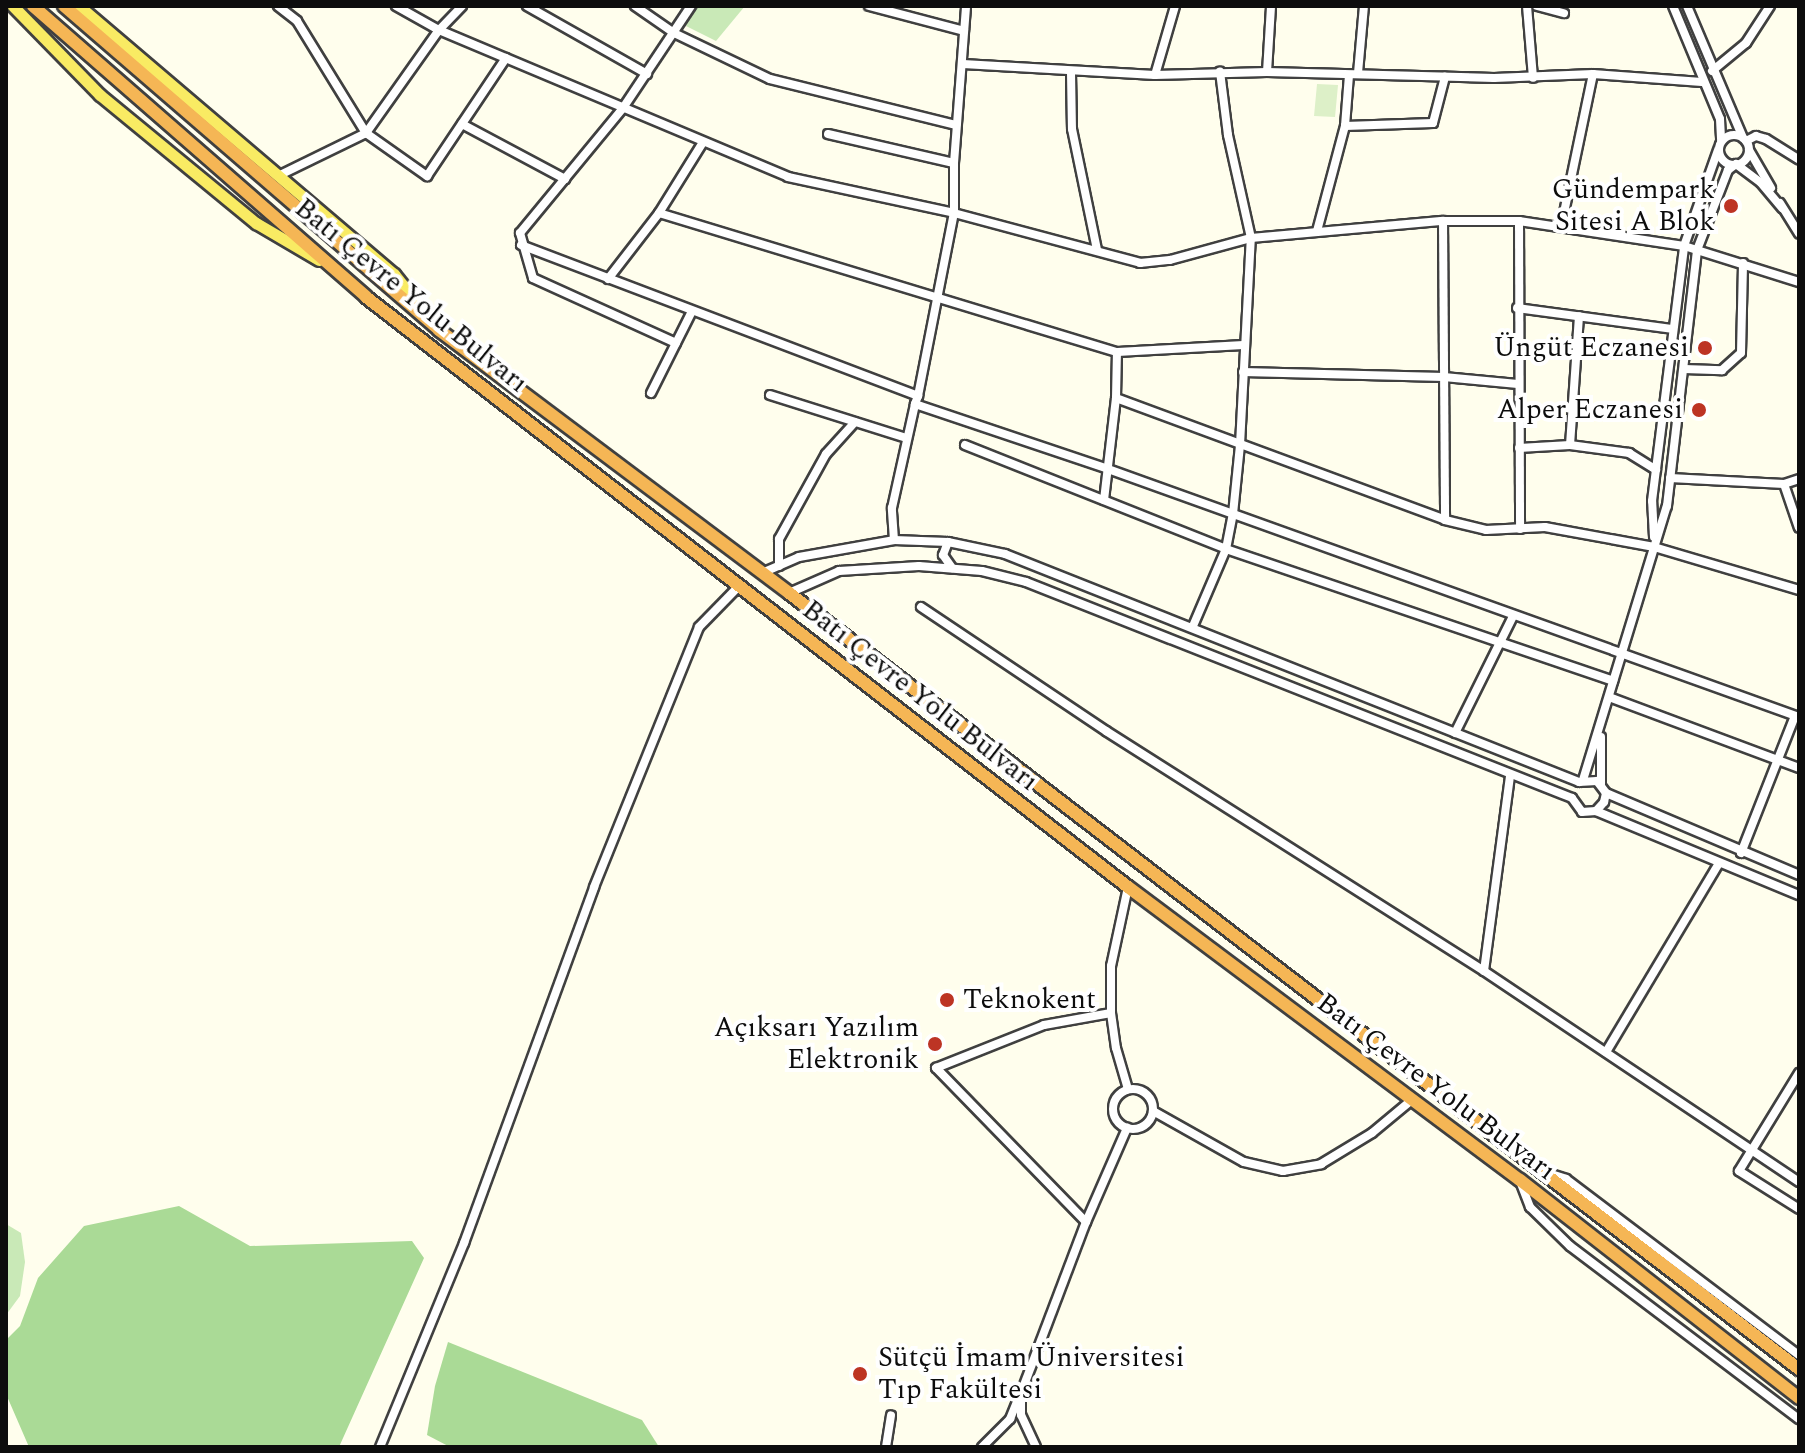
<!DOCTYPE html>
<meta charset="utf-8">
<style>
body{margin:0}
#map{position:relative;width:1805px;height:1453px;overflow:hidden;background:#fffeed;font-family:Spectral,serif}
div>[style]{position:absolute}
[style*='--x']{left:calc(var(--x)*1px);top:calc(var(--y)*1px);width:calc(var(--w)*1px);rotate:calc(var(--a)*1deg)}
.green>*{inset:0;background:#c9e9b7}
.forest>*{inset:0;background:#aada96}
.pitch>*{inset:0;background:#ddf0c8}
.roads{filter:drop-shadow(2px 0 #404040) drop-shadow(-2px 0 #404040) drop-shadow(0 2px #404040) drop-shadow(0 -2px #404040)}
.minor>*{height:8px;margin:-4px;padding:0 4px;transform-origin:4px;border-radius:4px;background:#fff}
.minor>.ring{margin:-4px;padding:0;box-sizing:content-box;background:none;border:8px solid #fff;border-radius:50%}
.major>*{height:11px;margin:-5.5px;padding:0 5.5px;transform-origin:5.5px;border-radius:5.5px;background:#f9eb63}
.highway>*{height:12px;margin:-6px;padding:0 6px;transform-origin:6px;border-radius:6px;background:#f5b655}
.dots>*{width:22px;height:22px;translate:-50% -50%;box-sizing:border-box;border:4px solid #fff;border-radius:50%}
span{translate:-50% -50%;white-space:nowrap;text-align:center;line-height:1.15;-webkit-text-stroke:8px #fff;paint-order:stroke}
.poi-label{font-size:28px;color:#0d0d0d}
.right{translate:-100% -50%;text-align:right}
.left{translate:0 -50%;text-align:left}
.street-label{font-size:28px;color:#0d0d0d}
.frame{position:absolute;inset:0;border:8px solid #0d0d0d;pointer-events:none}
</style>
<div id="map">
<div class="green">
<div style="clip-path:polygon(696px 6px,745px 6px,716px 41px,686px 26px,689px 13px)"></div>
<div style="clip-path:polygon(6px 1224px,21px 1233px,25px 1262px,20px 1296px,6px 1315px)"></div>
</div>
<div class="forest">
<div style="clip-path:polygon(179px 1206px,250px 1246px,412px 1241px,424px 1258px,339px 1447px,29px 1447px,6px 1394px,6px 1340px,20px 1326px,38px 1278px,84px 1226px)"></div>
<div style="clip-path:polygon(448px 1342px,642px 1420px,659px 1447px,450px 1447px,427px 1435px,435px 1386px)"></div>
</div>
<div class="pitch">
<div style="clip-path:polygon(1317px 84px,1338px 85px,1335px 117px,1314px 116px)"></div>
</div>
<div class="roads">
<div class="minor">
<div style="--x:278;--y:6;--w:24;--a:38"></div>
<div style="--x:297;--y:21;--w:132;--a:58.4"></div>
<div style="--x:366;--y:133;--w:75;--a:35.2"></div>
<div style="--x:427;--y:176;--w:142;--a:-56.2"></div>
<div style="--x:396;--y:6;--w:49;--a:29.2"></div>
<div style="--x:439;--y:30;--w:379;--a:22.8"></div>
<div style="--x:788;--y:177;--w:170;--a:12.2"></div>
<div style="--x:954;--y:213;--w:193;--a:15"></div>
<div style="--x:1140;--y:263;--w:30;--a:-6"></div>
<div style="--x:1170;--y:260;--w:84;--a:-15.2"></div>
<div style="--x:1251;--y:238;--w:193;--a:-5.1"></div>
<div style="--x:1443;--y:221;--w:76;--a:0"></div>
<div style="--x:1519;--y:221;--w:167;--a:8.6"></div>
<div style="--x:1684;--y:246;--w:121;--a:17.4"></div>
<div style="--x:527;--y:6;--w:138;--a:29.5"></div>
<div style="--x:635;--y:6;--w:47;--a:34.7"></div>
<div style="--x:674;--y:33;--w:106;--a:25.6"></div>
<div style="--x:770;--y:79;--w:192;--a:13.9"></div>
<div style="--x:869;--y:6;--w:98;--a:14.7"></div>
<div style="--x:1527;--y:6;--w:72;--a:85.2"></div>
<div style="--x:1537;--y:6;--w:28;--a:15"></div>
<div style="--x:1673;--y:6;--w:122;--a:67.4"></div>
<div style="--x:1720;--y:119;--w:22;--a:87"></div>
<div style="--x:1687;--y:6;--w:143;--a:67"></div>
<div style="--x:963;--y:64;--w:192;--a:3.3"></div>
<div style="--x:1155;--y:75;--w:112;--a:-1.5"></div>
<div style="--x:1267;--y:72;--w:227;--a:1.5"></div>
<div style="--x:1494;--y:78;--w:99;--a:-2.3"></div>
<div style="--x:1593;--y:74;--w:109;--a:4.2"></div>
<div style="--x:1712;--y:71;--w:44;--a:-39.5"></div>
<div style="--x:1746;--y:43;--w:44;--a:-57"></div>
<div style="--x:1267;--y:72;--w:66;--a:-86.5"></div>
<div style="--x:1071;--y:73;--w:56;--a:89"></div>
<div style="--x:1072;--y:129;--w:124;--a:78.3"></div>
<div style="--x:1358;--y:73;--w:67;--a:-84.9"></div>
<div style="--x:1155;--y:75;--w:72;--a:-73.8"></div>
<div style="--x:462;--y:124;--w:117;--a:28.1"></div>
<div style="--x:1345;--y:126;--w:88;--a:-2"></div>
<div style="--x:1433;--y:123;--w:48;--a:-75.4"></div>
<div style="--x:828;--y:134;--w:129;--a:13"></div>
<div class="ring" style="left:1719px;top:135px;width:22px;height:22px"></div>
<div style="--x:1746;--y:141;--w:11;--a:-27"></div>
<div style="--x:1756;--y:136;--w:10;--a:17"></div>
<div style="--x:1766;--y:139;--w:39;--a:32"></div>
<div style="--x:1749;--y:150;--w:44;--a:59.9"></div>
<div style="--x:280;--y:175;--w:96;--a:-26"></div>
<div style="--x:366;--y:133;--w:126;--a:-54.7"></div>
<div style="--x:439;--y:30;--w:33;--a:-46"></div>
<div style="--x:1780;--y:203;--w:36;--a:58"></div>
<div style="--x:659;--y:213;--w:479;--a:16.9"></div>
<div style="--x:1117;--y:352;--w:127;--a:-3.2"></div>
<div style="--x:1443;--y:221;--w:299;--a:89.6"></div>
<div style="--x:1519;--y:221;--w:308;--a:89.8"></div>
<div style="--x:1561;--y:227;--w:156;--a:-78.2"></div>
<div style="--x:1317;--y:231;--w:109;--a:-75.1"></div>
<div style="--x:1345;--y:126;--w:51;--a:-85.5"></div>
<div style="--x:521;--y:245;--w:425;--a:20.8"></div>
<div style="--x:918;--y:396;--w:9;--a:111"></div>
<div style="--x:915;--y:404;--w:204;--a:18.6"></div>
<div style="--x:1108;--y:469;--w:734;--a:19.74"></div>
<div style="--x:608;--y:279;--w:83;--a:-52.3"></div>
<div style="--x:659;--y:213;--w:81;--a:-58.1"></div>
<div style="--x:1517;--y:308;--w:156;--a:7.7"></div>
<div style="--x:676;--y:343;--w:157;--a:-155.6"></div>
<div style="--x:533;--y:278;--w:47;--a:-106.1"></div>
<div style="--x:520;--y:233;--w:162;--a:-50.5"></div>
<div style="--x:623;--y:108;--w:123;--a:-56.3"></div>
<div style="--x:1684;--y:369;--w:38;--a:2"></div>
<div style="--x:1722;--y:370;--w:25;--a:-42"></div>
<div style="--x:1741;--y:353;--w:90;--a:-88.7"></div>
<div style="--x:1243;--y:372;--w:201;--a:1.4"></div>
<div style="--x:1444;--y:377;--w:74;--a:5.4"></div>
<div style="--x:651;--y:393;--w:92;--a:-63.4"></div>
<div style="--x:770;--y:395;--w:143;--a:17.5"></div>
<div style="--x:918;--y:396;--w:187;--a:-78.9"></div>
<div style="--x:954;--y:213;--w:50;--a:-90"></div>
<div style="--x:954;--y:163;--w:157;--a:-85.6"></div>
<div style="--x:1116;--y:398;--w:351;--a:20.3"></div>
<div style="--x:1445;--y:520;--w:42;--a:13.7"></div>
<div style="--x:1486;--y:530;--w:59;--a:-2.9"></div>
<div style="--x:1545;--y:527;--w:111;--a:10.4"></div>
<div style="--x:1654;--y:547;--w:151;--a:16.5"></div>
<div style="--x:965;--y:445;--w:281;--a:21.7"></div>
<div style="--x:1226;--y:549;--w:409;--a:18.8"></div>
<div style="--x:1570;--y:445;--w:129;--a:-86"></div>
<div style="--x:1519;--y:448;--w:51;--a:-3.4"></div>
<div style="--x:1570;--y:445;--w:60;--a:7.7"></div>
<div style="--x:1629;--y:453;--w:32;--a:32"></div>
<div style="--x:1670;--y:478;--w:114;--a:3"></div>
<div style="--x:1784;--y:484;--w:16;--a:-18"></div>
<div style="--x:1784;--y:484;--w:46;--a:71.2"></div>
<div style="--x:1104;--y:500;--w:103;--a:-83.3"></div>
<div style="--x:1116;--y:398;--w:46;--a:-88.8"></div>
<div style="--x:1654;--y:537;--w:36;--a:-93"></div>
<div style="--x:1652;--y:501;--w:257;--a:-82.8"></div>
<div style="--x:1684;--y:246;--w:102;--a:-70.5"></div>
<div style="--x:894;--y:540;--w:32;--a:-94"></div>
<div style="--x:892;--y:508;--w:107;--a:-77.5"></div>
<div style="--x:948;--y:542;--w:14;--a:111"></div>
<div style="--x:943;--y:555;--w:16;--a:55"></div>
<div style="--x:779;--y:566;--w:27;--a:-90"></div>
<div style="--x:779;--y:539;--w:97;--a:-61.1"></div>
<div style="--x:826;--y:454;--w:43;--a:-47.8"></div>
<div style="--x:762;--y:573;--w:40;--a:-23.4"></div>
<div style="--x:799;--y:557;--w:97;--a:-10.1"></div>
<div style="--x:894;--y:540;--w:54;--a:2.1"></div>
<div style="--x:948;--y:542;--w:58;--a:11.9"></div>
<div style="--x:1005;--y:554;--w:618;--a:21.66"></div>
<div style="--x:1579;--y:782;--w:18;--a:-3"></div>
<div style="--x:1597;--y:781;--w:15;--a:53"></div>
<div style="--x:1606;--y:793;--w:210;--a:23"></div>
<div style="--x:789;--y:593;--w:55;--a:-23.7"></div>
<div style="--x:839;--y:571;--w:80;--a:-3.6"></div>
<div style="--x:919;--y:566;--w:63;--a:4.5"></div>
<div style="--x:982;--y:571;--w:45;--a:14"></div>
<div style="--x:1026;--y:582;--w:587;--a:21.58"></div>
<div style="--x:1572;--y:798;--w:17;--a:54"></div>
<div style="--x:1582;--y:812;--w:14;--a:-4"></div>
<div style="--x:1596;--y:811;--w:220;--a:22.5"></div>
<div style="--x:921;--y:607;--w:223;--a:33.8"></div>
<div style="--x:1106;--y:731;--w:448;--a:32.4"></div>
<div style="--x:1484;--y:971;--w:379;--a:33.8"></div>
<div style="--x:1193;--y:626;--w:84;--a:-66.8"></div>
<div style="--x:1226;--y:549;--w:36;--a:-79"></div>
<div style="--x:1233;--y:514;--w:69;--a:-84.2"></div>
<div style="--x:1240;--y:445;--w:207;--a:-87"></div>
<div style="--x:1251;--y:238;--w:106;--a:-102.6"></div>
<div style="--x:1228;--y:135;--w:64;--a:-97.2"></div>
<div style="--x:1609;--y:697;--w:203;--a:20.5"></div>
<div style="--x:1455;--y:733;--w:131;--a:-63.6"></div>
<div style="--x:1601;--y:737;--w:47;--a:90"></div>
<div style="--x:1583;--y:780;--w:287;--a:-73"></div>
<div style="--x:1667;--y:506;--w:258;--a:-83.3"></div>
<div style="--x:1697;--y:250;--w:86;--a:-68.8"></div>
<div style="--x:1728;--y:170;--w:10;--a:-37"></div>
<div style="--x:1736;--y:164;--w:31;--a:37"></div>
<div style="--x:1761;--y:183;--w:33;--a:50"></div>
<div style="--x:1596;--y:811;--w:12;--a:-48"></div>
<div style="--x:1604;--y:802;--w:9;--a:-77"></div>
<div style="--x:1741;--y:853;--w:147;--a:-68.5"></div>
<div style="--x:1128;--y:887;--w:81;--a:102.1"></div>
<div style="--x:1111;--y:966;--w:47;--a:90"></div>
<div style="--x:1111;--y:1013;--w:35;--a:82"></div>
<div style="--x:1116;--y:1048;--w:43;--a:73.7"></div>
<div style="--x:1484;--y:971;--w:197;--a:-82.4"></div>
<div style="--x:1606;--y:1052;--w:220;--a:-59.1"></div>
<div style="--x:1799;--y:1073;--w:115;--a:121.5"></div>
<div style="--x:1739;--y:1171;--w:71;--a:32.3"></div>
<div class="ring" style="left:1113px;top:1089px;width:32px;height:32px"></div>
<div style="--x:1153;--y:1111;--w:104;--a:29.3"></div>
<div style="--x:1244;--y:1162;--w:40;--a:13"></div>
<div style="--x:1283;--y:1171;--w:39;--a:-10"></div>
<div style="--x:1321;--y:1164;--w:60;--a:-31.3"></div>
<div style="--x:1372;--y:1133;--w:53;--a:-39.7"></div>
<div style="--x:1548;--y:1173;--w:19;--a:18"></div>
<div style="--x:1566;--y:1179;--w:292;--a:37.1"></div>
<div style="--x:1520;--y:1181;--w:28;--a:69"></div>
<div style="--x:1530;--y:1207;--w:56;--a:44.3"></div>
<div style="--x:1570;--y:1246;--w:287;--a:37.1"></div>
<div style="--x:1086;--y:1222;--w:215;--a:-134.2"></div>
<div style="--x:936;--y:1068;--w:116;--a:-21.7"></div>
<div style="--x:1044;--y:1025;--w:68;--a:-10.2"></div>
<div style="--x:380;--y:1447;--w:221;--a:-67.6"></div>
<div style="--x:464;--y:1243;--w:379;--a:-69.9"></div>
<div style="--x:594;--y:887;--w:280;--a:-68"></div>
<div style="--x:699;--y:627;--w:57;--a:-45.7"></div>
<div style="--x:886;--y:1447;--w:32;--a:-81"></div>
<div style="--x:982;--y:1447;--w:40;--a:-45"></div>
<div style="--x:1010;--y:1419;--w:24;--a:-68"></div>
<div style="--x:1036;--y:1447;--w:35;--a:-115"></div>
<div style="--x:1021;--y:1415;--w:22;--a:-90"></div>
<div style="--x:1021;--y:1393;--w:183;--a:-69.2"></div>
<div style="--x:1086;--y:1222;--w:103;--a:-66.4"></div>
</div>
<div class="major">
<div style="--x:13;--y:6;--w:124;--a:45.7"></div>
<div style="--x:100;--y:95;--w:202;--a:39.4"></div>
<div style="--x:256;--y:223;--w:73;--a:30.4"></div>
<div style="--x:79;--y:6;--w:414;--a:40.4"></div>
<div style="--x:394;--y:274;--w:51;--a:51.3"></div>
</div>
<div class="highway">
<div style="--x:33;--y:6;--w:442;--a:41.1"></div>
<div style="--x:366;--y:297;--w:964;--a:37.75"></div>
<div style="--x:1128;--y:887;--w:489;--a:36.8"></div>
<div style="--x:1520;--y:1180;--w:354;--a:38"></div>
<div style="--x:64;--y:6;--w:496;--a:40.8"></div>
<div style="--x:439;--y:330;--w:438;--a:36.9"></div>
<div style="--x:789;--y:593;--w:1274;--a:37.54"></div>
</div>
</div>
<div class="dots">
<div style="left:1731px;top:206px;background:#bd3424"></div>
<div style="left:1705px;top:348px;background:#bd3424"></div>
<div style="left:1699px;top:410px;background:#bd3424"></div>
<div style="left:947px;top:1000px;background:#bd3424"></div>
<div style="left:935px;top:1044px;background:#bd3424"></div>
<div style="left:860px;top:1374px;background:#bd3424"></div>
</div>
<div class="poi-label">
<span class="right" style="left:1715px;top:206px">Gündempark<br>Sitesi A Blok</span>
<span class="right" style="left:1689px;top:348px">Üngüt Eczanesi</span>
<span class="right" style="left:1683px;top:410px">Alper Eczanesi</span>
<span class="left" style="left:963px;top:1000px">Teknokent</span>
<span class="right" style="left:919px;top:1044px">Açıksarı Yazılım<br>Elektronik</span>
<span class="left" style="left:878px;top:1374px">Sütçü İmam Üniversitesi<br>Tıp Fakültesi</span>
</div>
<div class="street-label">
<span style="left:411px;top:296px;rotate:39deg">Batı Çevre Yolu Bulvarı</span>
<span style="left:920px;top:696px;rotate:38deg">Batı Çevre Yolu Bulvarı</span>
<span style="left:1436px;top:1087px;rotate:37deg">Batı Çevre Yolu Bulvarı</span>
</div>
<div class="frame"></div>
</div>
